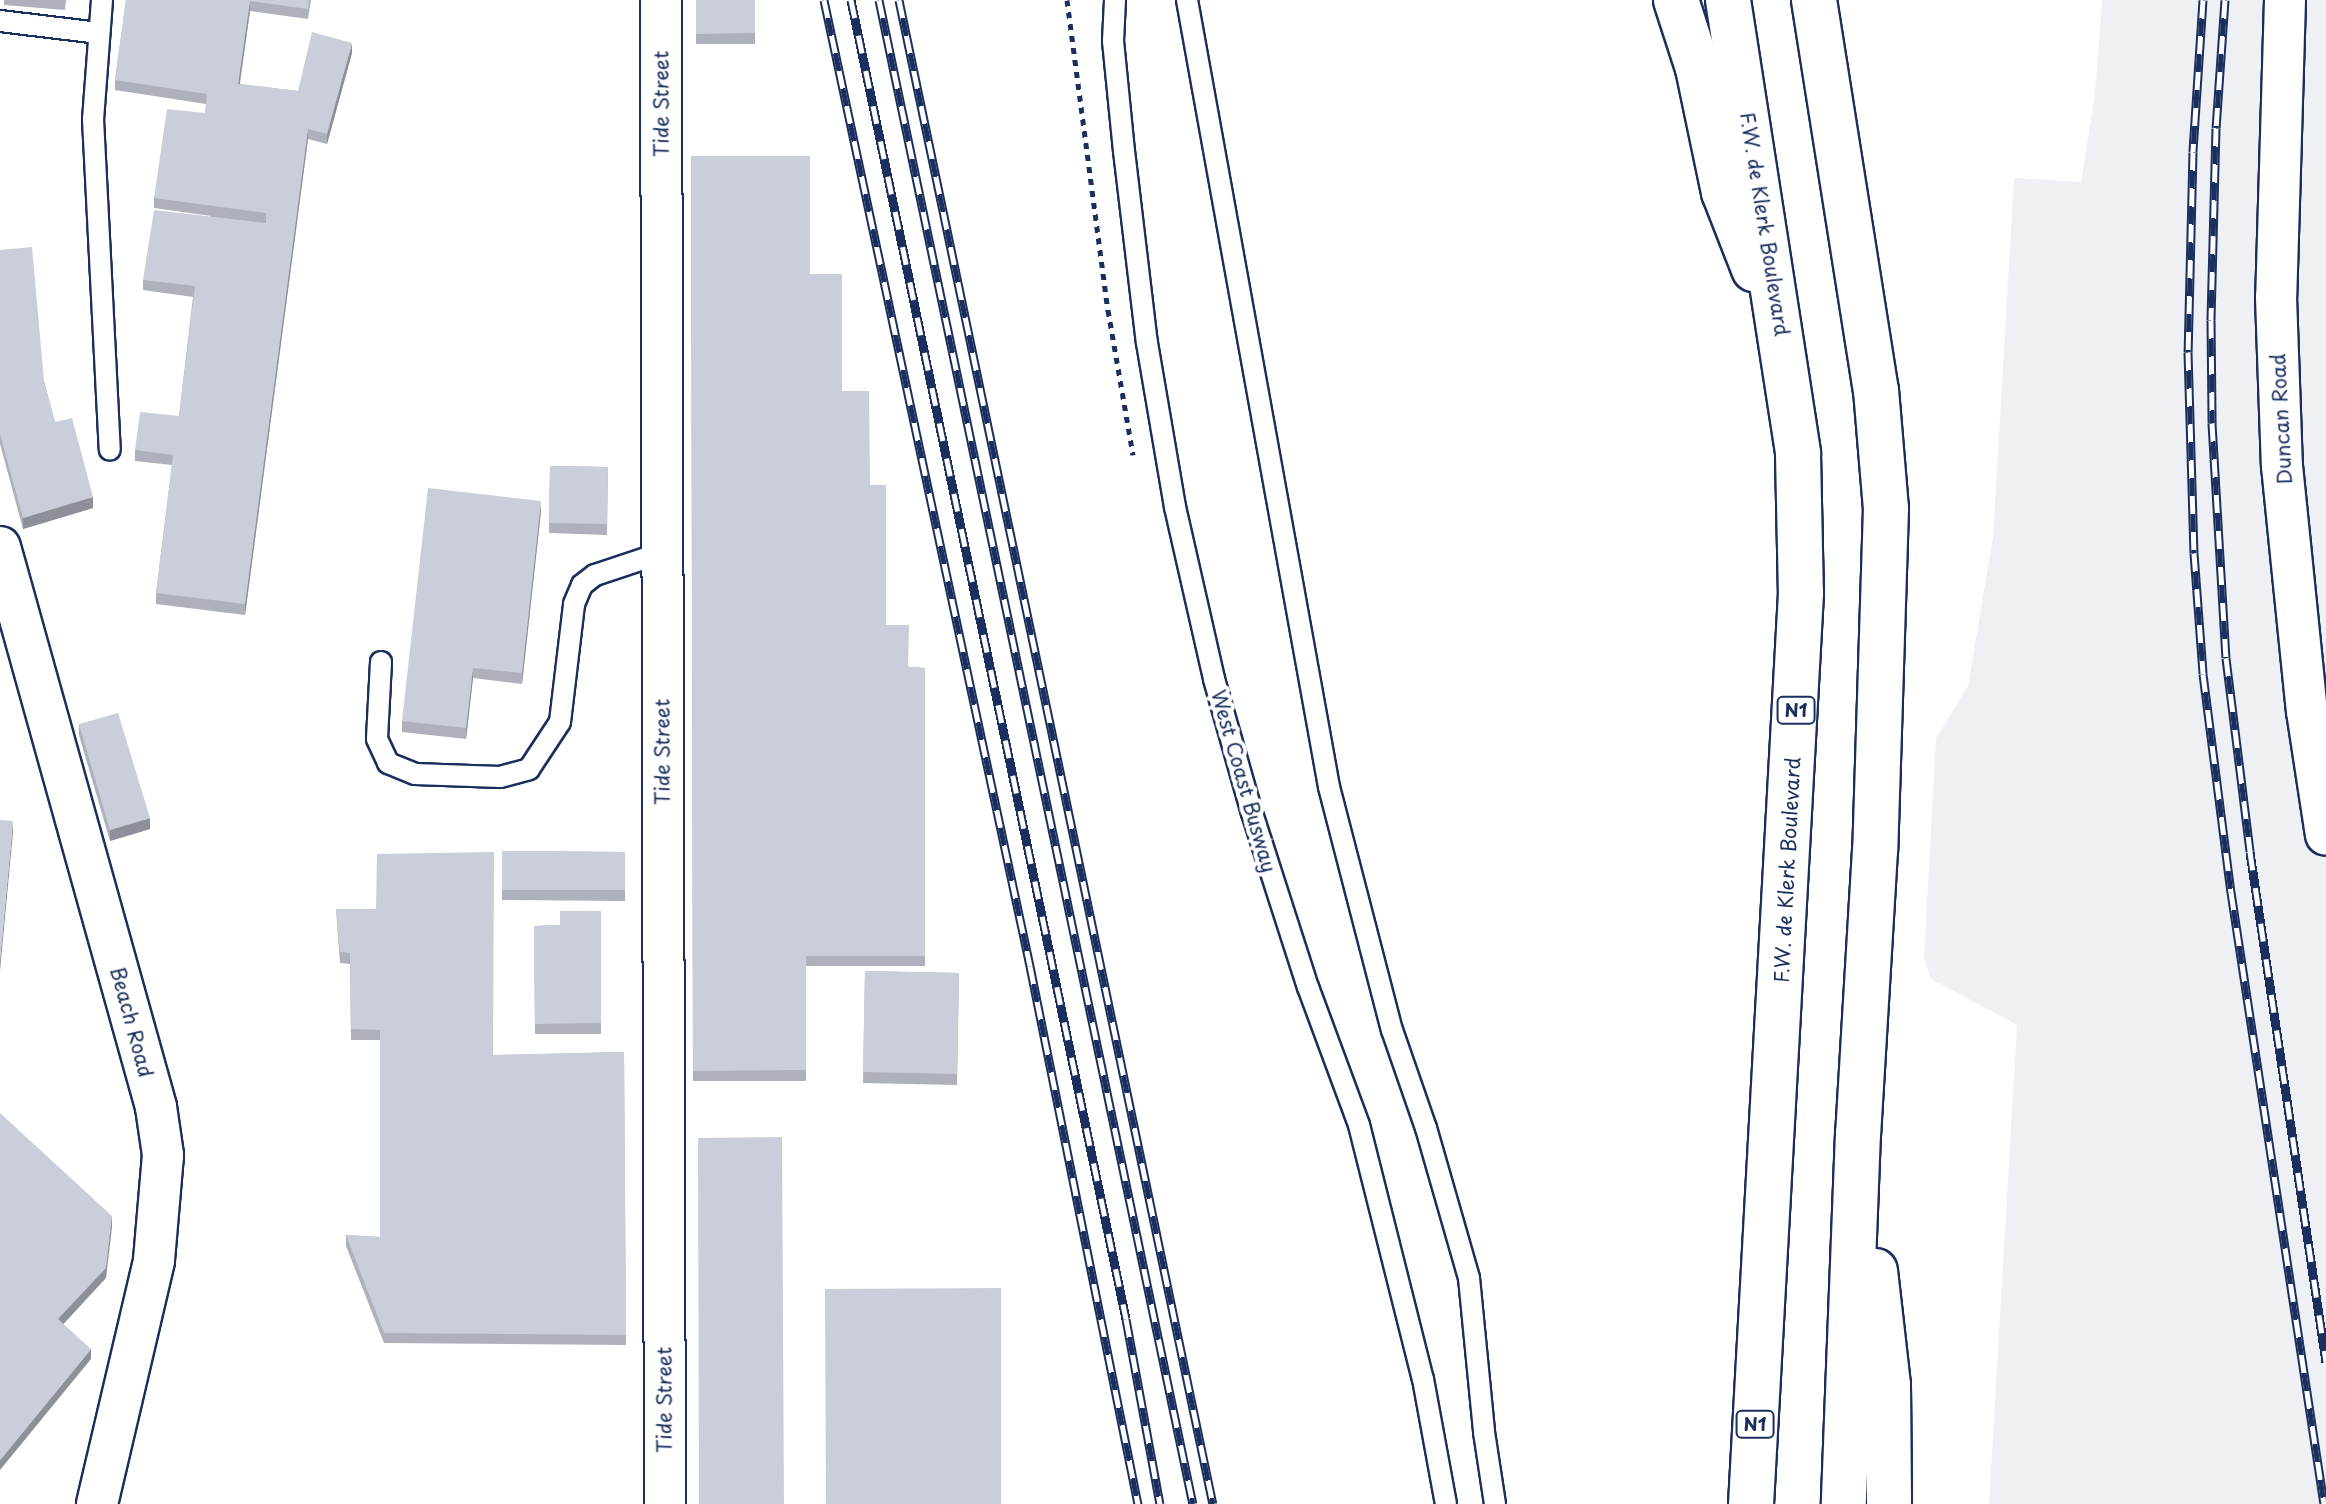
<!DOCTYPE html>
<style>
body{margin:0}
#map{position:relative;width:2326px;height:1504px;overflow:hidden;background:#fff;font-family:"Playpen Sans",sans-serif}
div>[style]{position:absolute}
[style*='--x']{left:calc(var(--x)*1px);top:calc(var(--y)*1px);width:calc(var(--w)*1px);rotate:calc(var(--a)*1deg)}
.built>*{inset:0;background:#eff0f4}
.path>*{height:5px;margin-top:-2.5px;transform-origin:0;background:repeating-linear-gradient(90deg,#1b2f5e 0 6px,transparent 0 12px)}
.roads{filter:drop-shadow(2px 0 #1b2f5e) drop-shadow(-2px 0 #1b2f5e) drop-shadow(0 2px #1b2f5e) drop-shadow(0 -2px #1b2f5e)}
.lane>*{height:20px;margin:-10px;padding:0 10px;transform-origin:10px;border-radius:10px;background:#fff}
.street>*{height:40px;margin:-20px;padding:0 20px;transform-origin:20px;border-radius:20px;background:#fff}
.highway>*{height:44px;margin:-22px;padding:0 22px;transform-origin:22px;border-radius:22px;background:#fff}
.rail>*{height:9px;margin-top:-4.5px;transform-origin:0;background:repeating-linear-gradient(90deg,#fff 0 18px,#1b2f5e 0 36px);box-sizing:border-box;border-block:2px solid #1b2f5e}
.wall>*{inset:0;background:#aeb1bb}
.shaded-wall>*{inset:0;background:#8d9099}
.building>*{inset:0;background:#caceda}
span{translate:-50% -50%;white-space:nowrap;text-align:center;line-height:1.15;-webkit-text-stroke:8px #fff;paint-order:stroke}
.shield-label span{padding:2px 6px;background:#fff;border:2px solid;border-radius:6px;-webkit-text-stroke-width:0}
.shield-label{font-size:18px;color:#1b2f5e;font-weight:700}
.street-label{font-size:20px;color:#1b2f5e}
</style>
<div id="map">
<div class="built">
<div style="clip-path:polygon(2102px 0,2326px 0,2326px 1504px,1989px 1504px,2017px 1025px,1931px 979px,1924px 958px,1936px 738px,1968px 686px,1993px 537px,2014px 178px,2081px 182px,2095px 94px)"></div>
</div>
<div class="path">
<div style="--x:1067;--y:0;--w:313;--a:82.5"></div>
<div style="--x:1108;--y:310;--w:147;--a:80.2"></div>
</div>
<div class="roads">
<div class="lane">
<div style="--x:102;--y:0;--w:119;--a:94.3"></div>
<div style="--x:93;--y:119;--w:331;--a:87.1"></div>
<div style="--x:1115;--y:0;--w:41;--a:92.8"></div>
<div style="--x:1113;--y:41;--w:111;--a:84.3"></div>
<div style="--x:1124;--y:151;--w:193;--a:83.2"></div>
<div style="--x:1147;--y:343;--w:166;--a:80.3"></div>
<div style="--x:1175;--y:507;--w:176;--a:77.2"></div>
<div style="--x:1214;--y:679;--w:139;--a:74.2"></div>
<div style="--x:1252;--y:813;--w:183;--a:72.2"></div>
<div style="--x:1308;--y:987;--w:147;--a:69.7"></div>
<div style="--x:1359;--y:1125;--w:262;--a:75.9"></div>
<div style="--x:1423;--y:1379;--w:127;--a:79.6"></div>
<div style="--x:1187;--y:0;--w:800;--a:79.77"></div>
<div style="--x:1329;--y:787;--w:251;--a:75.5"></div>
<div style="--x:1392;--y:1030;--w:104;--a:70.9"></div>
<div style="--x:1426;--y:1128;--w:156;--a:74"></div>
<div style="--x:1469;--y:1278;--w:155;--a:84.4"></div>
<div style="--x:1484;--y:1432;--w:73;--a:81.3"></div>
<div style="--x:0;--y:21;--w:100;--a:6.9"></div>
<div style="--x:381;--y:662;--w:77;--a:93"></div>
<div style="--x:377;--y:739;--w:26;--a:65"></div>
<div style="--x:388;--y:763;--w:29;--a:22"></div>
<div style="--x:415;--y:774;--w:85;--a:2"></div>
<div style="--x:500;--y:777;--w:30;--a:-15"></div>
<div style="--x:529;--y:769;--w:56;--a:-56.6"></div>
<div style="--x:560;--y:722;--w:119;--a:-83.2"></div>
<div style="--x:574;--y:604;--w:21;--a:-67"></div>
<div style="--x:582;--y:585;--w:16;--a:-38"></div>
<div style="--x:595;--y:575;--w:70;--a:-18.4"></div>
</div>
<div class="street">
<div style="--x:661;--y:0;--w:1504;--a:89.85"></div>
<div style="--x:2285;--y:0;--w:297;--a:91.7"></div>
<div style="--x:2276;--y:297;--w:169;--a:88"></div>
<div style="--x:2282;--y:466;--w:246;--a:84.2"></div>
<div style="--x:2307;--y:711;--w:125;--a:81.3"></div>
<div style="--x:0;--y:547;--w:581;--a:74.43"></div>
<div style="--x:156;--y:1107;--w:49;--a:81.7"></div>
<div style="--x:163;--y:1155;--w:106;--a:94.9"></div>
<div style="--x:154;--y:1261;--w:250;--a:103.2"></div>
</div>
<div class="highway">
<div style="--x:1676;--y:0;--w:71;--a:72.1"></div>
<div style="--x:1698;--y:68;--w:127;--a:78.2"></div>
<div style="--x:1724;--y:192;--w:83;--a:68.7"></div>
<div style="--x:1728;--y:0;--w:459;--a:81.2"></div>
<div style="--x:1798;--y:454;--w:139;--a:88.8"></div>
<div style="--x:1801;--y:593;--w:912;--a:93.14"></div>
<div style="--x:1814;--y:0;--w:395;--a:81"></div>
<div style="--x:1876;--y:390;--w:118;--a:85.2"></div>
<div style="--x:1886;--y:508;--w:342;--a:91.8"></div>
<div style="--x:1875;--y:850;--w:284;--a:93.4"></div>
<div style="--x:1858;--y:1133;--w:371;--a:92.2"></div>
<div style="--x:1875;--y:1271;--w:115;--a:83.5"></div>
<div style="--x:1888;--y:1385;--w:119;--a:89.5"></div>
</div>
</div>
<div class="rail">
<div style="--x:824;--y:0;--w:988;--a:77.96"></div>
<div style="--x:1030;--y:966;--w:549;--a:78.65"></div>
<div style="--x:851;--y:0;--w:1347;--a:78.22"></div>
<div style="--x:1126;--y:1319;--w:188;--a:79.6"></div>
<div style="--x:879;--y:0;--w:1536;--a:78.21"></div>
<div style="--x:899;--y:0;--w:1536;--a:78.21"></div>
<div style="--x:2203;--y:0;--w:152;--a:93.8"></div>
<div style="--x:2193;--y:152;--w:200;--a:91.4"></div>
<div style="--x:2188;--y:352;--w:201;--a:88.3"></div>
<div style="--x:2194;--y:553;--w:121;--a:85.7"></div>
<div style="--x:2203;--y:674;--w:220;--a:82.7"></div>
<div style="--x:2231;--y:892;--w:619;--a:81.36"></div>
<div style="--x:2225;--y:0;--w:128;--a:94"></div>
<div style="--x:2216;--y:128;--w:192;--a:91.5"></div>
<div style="--x:2211;--y:320;--w:103;--a:89.4"></div>
<div style="--x:2212;--y:423;--w:235;--a:86.6"></div>
<div style="--x:2226;--y:658;--w:195;--a:82.9"></div>
<div style="--x:2250;--y:852;--w:516;--a:81.52"></div>
</div>
<div class="wall">
<div style="clip-path:polygon(4px 0,66px 0,65px 10px,4px 5px)"></div>
<div style="clip-path:polygon(126px 0,311px 0,308px 19px,250px 11px,240px 84px,298px 91px,352px 53px,327px 144px,308px 139px,245px 615px,156px 604px,156px 593px,172px 465px,135px 461px,135px 450px,179px 416px,193px 297px,143px 290px,143px 280px,211px 216px,154px 208px,154px 198px,205px 113px,206px 104px,115px 90px,115px 80px)"></div>
<div style="clip-path:polygon(696px 0,755px 0,755px 44px,696px 44px)"></div>
<div style="clip-path:polygon(691px 156px,810px 274px,842px 391px,870px 485px,886px 625px,909px 667px,925px 668px,925px 966px,806px 966px,806px 1081px,693px 1081px)"></div>
<div style="clip-path:polygon(0 250px,44px 381px,55px 422px,93px 508px,23px 529px,0 444px)"></div>
<div style="clip-path:polygon(550px 466px,608px 467px,607px 535px,549px 533px)"></div>
<div style="clip-path:polygon(541px 511px,522px 684px,473px 678px,466px 739px,402px 732px,402px 721px)"></div>
<div style="clip-path:polygon(79px 724px,150px 829px,110px 841px,79px 735px)"></div>
<div style="clip-path:polygon(502px 851px,625px 852px,625px 901px,502px 900px)"></div>
<div style="clip-path:polygon(336px 909px,494px 1055px,624px 1052px,626px 1345px,384px 1343px,346px 1246px,346px 1235px,380px 1237px,380px 1040px,351px 1040px,350px 964px,340px 963px)"></div>
<div style="clip-path:polygon(601px 911px,601px 1034px,535px 1034px,534px 926px,560px 925px)"></div>
<div style="clip-path:polygon(865px 971px,959px 973px,957px 1085px,863px 1083px)"></div>
</div>
<div class="shaded-wall">
<div style="clip-path:polygon(250px 1px,250px 11px,238px 94px,238px 84px)"></div>
<div style="clip-path:polygon(352px 43px,352px 53px,327px 144px,327px 134px)"></div>
<div style="clip-path:polygon(308px 129px,308px 139px,245px 615px,245px 604px)"></div>
<div style="clip-path:polygon(93px 497px,93px 508px,23px 529px,23px 518px)"></div>
<div style="clip-path:polygon(541px 501px,541px 511px,522px 684px,522px 673px)"></div>
<div style="clip-path:polygon(473px 668px,473px 678px,466px 739px,466px 728px)"></div>
<div style="clip-path:polygon(150px 818px,150px 829px,110px 841px,110px 830px)"></div>
<div style="clip-path:polygon(13px 821px,13px 832px,0 971px,0 960px)"></div>
<div style="clip-path:polygon(112px 1216px,112px 1227px,106px 1278px,58px 1330px,58px 1319px)"></div>
<div style="clip-path:polygon(91px 1349px,91px 1359px,0 1470px,0 1460px)"></div>
</div>
<div class="building">
<div style="clip-path:polygon(126px 0,309px 0,308px 9px,250px 1px,238px 84px,298px 91px,312px 32px,352px 43px,327px 134px,308px 129px,245px 604px,156px 593px,173px 455px,135px 450px,140px 412px,179px 416px,195px 286px,143px 280px,154px 210px,266px 223px,266px 213px,154px 198px,167px 109px,205px 113px,207px 94px,115px 80px)"></div>
<div style="clip-path:polygon(696px 0,755px 0,755px 33px,696px 34px)"></div>
<div style="clip-path:polygon(691px 156px,810px 156px,810px 274px,842px 274px,842px 391px,869px 391px,870px 485px,886px 485px,886px 625px,909px 625px,908px 667px,925px 668px,925px 956px,806px 956px,806px 1070px,693px 1071px)"></div>
<div style="clip-path:polygon(32px 247px,44px 381px,55px 422px,72px 418px,93px 497px,23px 518px,0 434px,0 250px)"></div>
<div style="clip-path:polygon(550px 466px,608px 467px,607px 524px,549px 523px)"></div>
<div style="clip-path:polygon(428px 488px,541px 501px,522px 673px,473px 668px,466px 728px,402px 721px)"></div>
<div style="clip-path:polygon(118px 713px,150px 818px,110px 830px,79px 724px)"></div>
<div style="clip-path:polygon(0 820px,13px 821px,0 960px)"></div>
<div style="clip-path:polygon(502px 851px,625px 852px,625px 890px,502px 890px)"></div>
<div style="clip-path:polygon(494px 852px,493px 1055px,624px 1052px,626px 1335px,384px 1333px,346px 1235px,380px 1237px,380px 1030px,351px 1029px,350px 953px,340px 952px,336px 909px,376px 909px,377px 854px)"></div>
<div style="clip-path:polygon(560px 911px,601px 911px,601px 1023px,535px 1024px,534px 926px,560px 925px)"></div>
<div style="clip-path:polygon(865px 971px,959px 973px,957px 1074px,863px 1072px)"></div>
<div style="clip-path:polygon(0 1113px,112px 1216px,106px 1268px,58px 1319px,91px 1349px,0 1460px)"></div>
<div style="clip-path:polygon(782px 1137px,784px 1504px,699px 1504px,698px 1138px)"></div>
<div style="clip-path:polygon(1001px 1288px,1001px 1504px,826px 1504px,825px 1289px)"></div>
</div>
<div class="shield-label">
<span style="left:1796px;top:710px">N1</span>
<span style="left:1755px;top:1424px">N1</span>
</div>
<div class="street-label">
<span style="left:661px;top:104px;rotate:-90deg">Tide Street</span>
<span style="left:1765px;top:224px;rotate:81deg">F.W. de Klerk Boulevard</span>
<span style="left:2281px;top:419px;rotate:-93deg">Duncan Road</span>
<span style="left:662px;top:752px;rotate:-90deg">Tide Street</span>
<span style="left:1244px;top:781px;rotate:74deg">West Coast Busway</span>
<span style="left:1787px;top:870px;rotate:-87deg">F.W. de Klerk Boulevard</span>
<span style="left:132px;top:1022px;rotate:75deg">Beach Road</span>
<span style="left:664px;top:1400px;rotate:-90deg">Tide Street</span>
</div>
</div>
